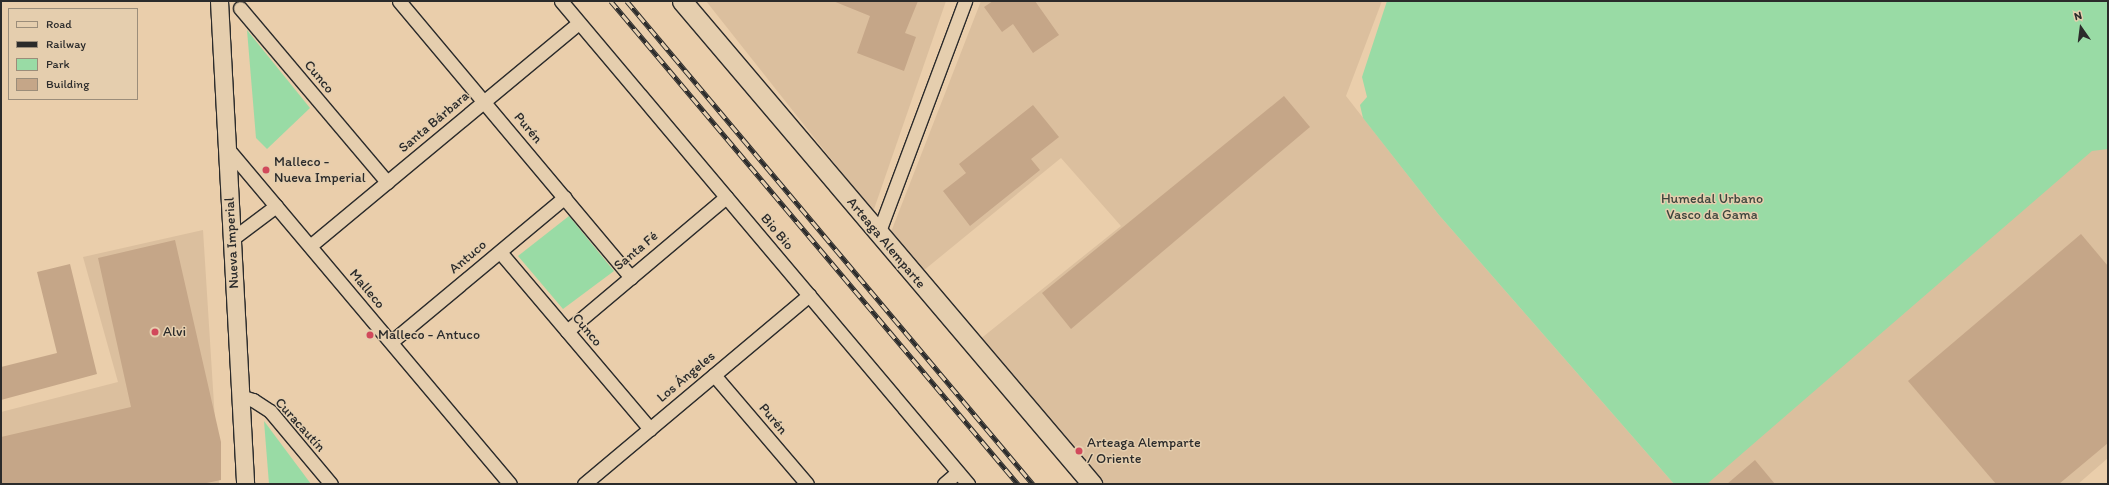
<!DOCTYPE html>
<meta charset="utf-8">
<style>
body{margin:0}
#map{position:relative;width:2109px;height:485px;overflow:hidden;background:#eaceab;font-family:Itim,sans-serif}
div>[style]{position:absolute}
[style*='--x']{left:calc(var(--x)*1px);top:calc(var(--y)*1px);width:calc(var(--w)*1px);rotate:calc(var(--a)*1deg)}
.built>*{inset:0;background:#dbbf9e}
.green>*{inset:0;background:#99dba5}
.building>*{inset:0;background:#c5a688}
.roads{filter:drop-shadow(1px 0 #2b2b2b) drop-shadow(-1px 0 #2b2b2b) drop-shadow(0 1px #2b2b2b) drop-shadow(0 -1px #2b2b2b)}
.minor>*{height:13px;margin:-6.5px;padding:0 6.5px;transform-origin:6.5px;border-radius:6.5px;background:#e5ceae}
.tertiary>*{height:17px;margin:-8.5px;padding:0 8.5px;transform-origin:8.5px;border-radius:8.5px;background:#e5ceae}
.secondary>*{height:19px;margin:-9.5px;padding:0 9.5px;transform-origin:9.5px;border-radius:9.5px;background:#e5ceae}
.rail>*{height:4.5px;margin-top:-2.25px;transform-origin:0;background:repeating-linear-gradient(90deg,#e5ceae 0 9px,#2b2b2b 0 18px);box-sizing:border-box;border-block:1px solid #2b2b2b}
.dots>*{width:11px;height:11px;translate:-50% -50%;box-sizing:border-box;border:2px solid #e5ceae;border-radius:50%}
span{translate:-50% -50%;white-space:nowrap;text-align:center;line-height:1.15;-webkit-text-stroke:3px #e5ceae;paint-order:stroke}
.street-label{font-size:14px;color:#2b2b2b}
.poi-label{font-size:14px;color:#2b2b2b}
.left{translate:0 -50%;text-align:left}
.park-label{font-size:14px;color:#3c453d}
.frame{position:absolute;inset:0;border:2px solid #2b2b2b;pointer-events:none}
.legend{position:absolute;left:8px;top:8px;width:130px;height:92px;box-sizing:border-box;background:#e5ceae;border:1px solid #9b8d7a;margin:0;padding:5px 7px;list-style:none;font-size:12px;color:#2b2b2b}
.legend li{display:flex;align-items:center;gap:8px;height:20px}
.legend b{width:20px;border:1px solid #9b8d7a}
.north{position:absolute;left:2061px;top:8px;width:40px;height:40px;-webkit-text-stroke:3px #e5ceae;paint-order:stroke;rotate:346deg;font-size:11px;font-weight:700;line-height:16px;text-align:center;color:#2b2b2b}
.north::after{content:'';display:block;margin:auto;width:14px;height:18px;background:#2b2b2b;clip-path:polygon(50% 0,100% 100%,50% 72%,0 100%)}
</style>
<div id="map">
<div class="built">
<div style="clip-path:polygon(706px 1px,946px 1px,873px 212px)"></div>
<div style="clip-path:polygon(981px 1px,1382px 1px,1346px 96px,1439px 215px,1674px 484px,1104px 484px,979px 340px,1121px 226px,1061px 158px,923px 271px,891px 232px)"></div>
<div style="clip-path:polygon(2101px 137px,2108px 146px,2108px 458px,2078px 484px,1701px 484px)"></div>
<div style="clip-path:polygon(203px 230px,219px 484px,1px 484px,1px 412px,118px 382px,83px 257px)"></div>
</div>
<div class="green">
<div style="clip-path:polygon(1387px 1px,2108px 1px,2108px 149px,2092px 151px,1707px 484px,1674px 484px,1439px 215px,1363px 118px,1360px 105px,1367px 97px,1362px 77px)"></div>
<div style="clip-path:polygon(247px 30px,310px 108px,267px 149px,256px 138px)"></div>
<div style="clip-path:polygon(569px 216px,614px 271px,563px 309px,518px 256px)"></div>
<div style="clip-path:polygon(264px 421px,311px 484px,269px 484px)"></div>
</div>
<div class="building">
<div style="clip-path:polygon(833px 1px,918px 1px,905px 33px,916px 37px,904px 71px,857px 53px,870px 16px)"></div>
<div style="clip-path:polygon(993px 1px,1035px 1px,1059px 35px,1033px 53px,1013px 24px,1002px 32px,984px 7px)"></div>
<div style="clip-path:polygon(1284px 96px,1310px 127px,1071px 329px,1042px 293px)"></div>
<div style="clip-path:polygon(1033px 105px,1059px 137px,1031px 159px,1040px 170px,970px 226px,943px 191px,966px 173px,959px 164px)"></div>
<div style="clip-path:polygon(2081px 234px,2108px 266px,2108px 443px,2059px 484px,1996px 484px,1908px 381px)"></div>
<div style="clip-path:polygon(175px 240px,221px 442px,221px 480px,202px 484px,1px 484px,1px 437px,131px 407px,98px 258px)"></div>
<div style="clip-path:polygon(70px 264px,97px 374px,1px 400px,1px 367px,57px 353px,37px 272px)"></div>
<div style="clip-path:polygon(1755px 460px,1775px 484px,1727px 484px)"></div>
</div>
<div class="roads">
<div class="minor">
<div style="--x:399;--y:1;--w:361;--a:50"></div>
<div style="--x:561;--y:1;--w:632;--a:49.88"></div>
<div style="--x:240;--y:8;--w:228;--a:49.8"></div>
<div style="--x:227;--y:148;--w:439;--a:49.9"></div>
<div style="--x:878;--y:234;--w:249;--a:-69.5"></div>
<div style="--x:232;--y:239;--w:55;--a:-36.9"></div>
<div style="--x:310;--y:246;--w:349;--a:-39.7"></div>
<div style="--x:500;--y:252;--w:232;--a:49.7"></div>
<div style="--x:567;--y:331;--w:208;--a:-40.1"></div>
<div style="--x:391;--y:342;--w:226;--a:-39.8"></div>
<div style="--x:714;--y:375;--w:143;--a:49.5"></div>
<div style="--x:240;--y:396;--w:14;--a:17"></div>
<div style="--x:253;--y:400;--w:20;--a:33"></div>
<div style="--x:270;--y:411;--w:95;--a:50.1"></div>
<div style="--x:584;--y:484;--w:294;--a:-40"></div>
<div style="--x:944;--y:484;--w:18;--a:-41"></div>
</div>
<div class="tertiary">
<div style="--x:219;--y:1;--w:484;--a:86.9"></div>
</div>
<div class="secondary">
<div style="--x:682;--y:1;--w:634;--a:49.67"></div>
</div>
</div>
<div class="rail">
<div style="--x:611;--y:1;--w:632;--a:49.88"></div>
<div style="--x:627;--y:1;--w:631;--a:49.95"></div>
</div>
<div class="dots">
<div style="left:266px;top:170px;background:#d1495b"></div>
<div style="left:155px;top:332px;background:#d1495b"></div>
<div style="left:370px;top:335px;background:#d1495b"></div>
<div style="left:1079px;top:451px;background:#d1495b"></div>
</div>
<div class="street-label">
<span style="left:319px;top:77px;rotate:50deg">Cunco</span>
<span style="left:434px;top:122px;rotate:-40deg">Santa Bárbara</span>
<span style="left:528px;top:128px;rotate:50deg">Purén</span>
<span style="left:777px;top:232px;rotate:50deg">Bio Bio</span>
<span style="left:232px;top:243px;rotate:-93deg">Nueva Imperial</span>
<span style="left:886px;top:243px;rotate:50deg">Arteaga Alemparte</span>
<span style="left:636px;top:251px;rotate:-40deg">Santa Fé</span>
<span style="left:468px;top:257px;rotate:-40deg">Antuco</span>
<span style="left:367px;top:289px;rotate:50deg">Malleco</span>
<span style="left:587px;top:330px;rotate:50deg">Cunco</span>
<span style="left:686px;top:377px;rotate:-40deg">Los Ángeles</span>
<span style="left:773px;top:419px;rotate:50deg">Purén</span>
<span style="left:300px;top:425px;rotate:48deg">Curacautín</span>
</div>
<div class="poi-label">
<span class="left" style="left:274px;top:170px">Malleco -<br>Nueva Imperial</span>
<span class="left" style="left:163px;top:332px">Alvi</span>
<span class="left" style="left:378px;top:335px">Malleco - Antuco</span>
<span class="left" style="left:1087px;top:451px">Arteaga Alemparte<br>/ Oriente</span>
</div>
<div class="park-label">
<span style="left:1712px;top:207px">Humedal Urbano<br>Vasco da Gama</span>
</div>
<div class="frame"></div>
<ul class="legend">
<li><b style="height:5px;background:#e5ceae"></b>Road</li>
<li><b style="height:5px;background:#2b2b2b"></b>Railway</li>
<li><b style="height:11px;background:#99dba5"></b>Park</li>
<li><b style="height:11px;background:#c5a688"></b>Building</li>
</ul>
<div class="north">N</div>
</div>
